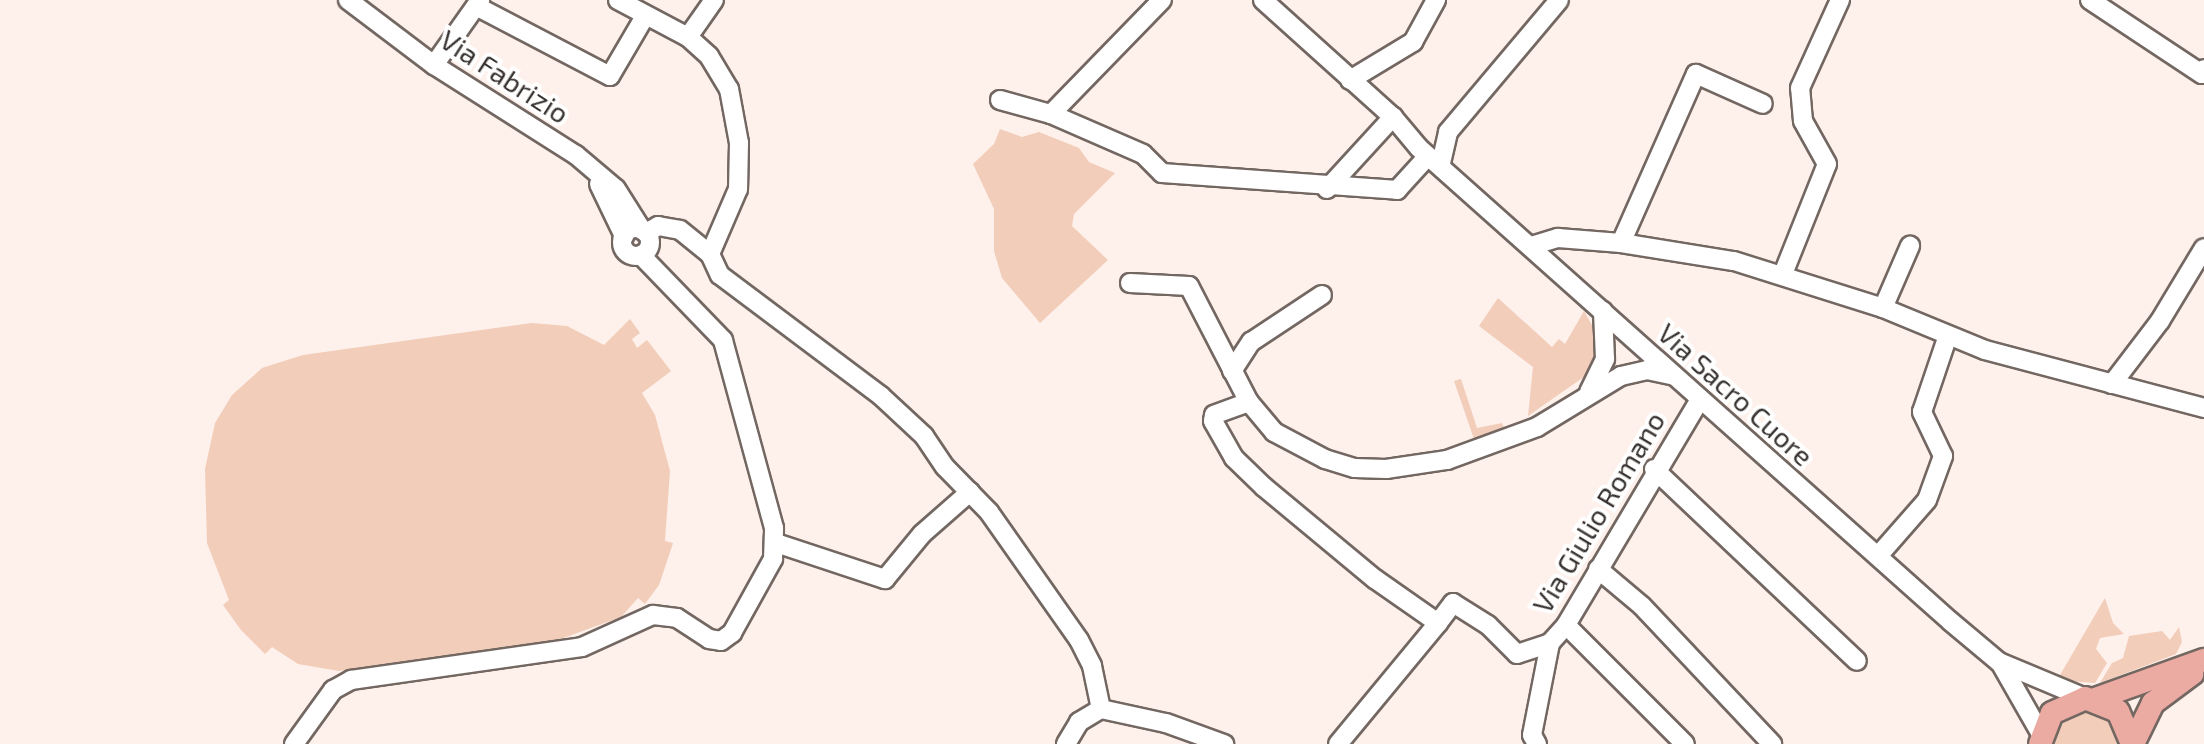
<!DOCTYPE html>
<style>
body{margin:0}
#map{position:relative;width:2204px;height:744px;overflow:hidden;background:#fef0ea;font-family:"Exo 2",sans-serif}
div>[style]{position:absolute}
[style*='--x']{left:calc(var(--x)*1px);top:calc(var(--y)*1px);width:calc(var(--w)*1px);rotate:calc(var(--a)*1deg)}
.green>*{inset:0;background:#f2cdba}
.roads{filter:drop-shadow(2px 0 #736762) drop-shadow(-2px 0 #736762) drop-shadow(0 2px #736762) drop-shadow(0 -2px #736762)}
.minor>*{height:18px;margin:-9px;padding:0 9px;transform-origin:9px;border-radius:9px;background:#fff}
.minor>.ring{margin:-9px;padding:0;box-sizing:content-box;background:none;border:18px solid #fff;border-radius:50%}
.major>*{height:22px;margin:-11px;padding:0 11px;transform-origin:11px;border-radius:11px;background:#ebaba3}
span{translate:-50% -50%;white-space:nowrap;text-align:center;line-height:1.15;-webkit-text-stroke:8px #fff;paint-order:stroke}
.street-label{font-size:28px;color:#373230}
</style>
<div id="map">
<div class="green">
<div style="clip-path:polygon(1000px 129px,1022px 137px,1039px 132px,1079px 148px,1089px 162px,1115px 173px,1074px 214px,1072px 226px,1108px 260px,1040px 323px,1002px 278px,994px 251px,994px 209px,973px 164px,994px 144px)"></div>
<div style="clip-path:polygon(1498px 298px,1552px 347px,1559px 339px,1565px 344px,1584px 311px,1597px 334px,1596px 359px,1588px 374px,1528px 416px,1533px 367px,1479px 326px)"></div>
<div style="clip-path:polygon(630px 319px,640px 333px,632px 339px,637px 348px,647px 340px,671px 371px,642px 393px,655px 415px,670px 471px,665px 541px,673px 543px,659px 585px,645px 604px,638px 598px,621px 617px,558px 640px,339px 671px,298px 664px,272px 647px,265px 654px,241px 630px,223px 605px,229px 600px,207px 543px,205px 469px,215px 423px,232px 395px,262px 368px,303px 355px,532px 323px,567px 326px,604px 345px)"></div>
<div style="clip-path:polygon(1461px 379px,1477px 428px,1502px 423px,1505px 430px,1474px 439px,1454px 381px)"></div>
<div style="clip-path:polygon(2105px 598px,2113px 623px,2124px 634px,2100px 638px,2096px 649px,2107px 663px,2095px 683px,2068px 681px,2060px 675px)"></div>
<div style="clip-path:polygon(2179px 627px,2182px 642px,2176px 654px,2100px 683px,2112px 663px,2123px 658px,2129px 636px,2162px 631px,2170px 640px)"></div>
<div style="clip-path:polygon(2080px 709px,2105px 715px,2122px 744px,2049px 744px,2058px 721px)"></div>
</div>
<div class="roads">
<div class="minor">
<div style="--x:348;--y:0;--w:108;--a:37.1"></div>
<div style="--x:434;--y:65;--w:168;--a:32.4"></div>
<div style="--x:576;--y:155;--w:52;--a:40.4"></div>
<div style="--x:616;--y:189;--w:49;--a:57.6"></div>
<div style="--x:618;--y:0;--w:79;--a:27.9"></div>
<div style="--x:688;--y:37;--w:28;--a:42"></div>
<div style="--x:709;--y:56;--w:39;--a:59"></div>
<div style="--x:729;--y:89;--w:55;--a:79.5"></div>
<div style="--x:739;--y:143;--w:46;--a:91.2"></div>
<div style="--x:738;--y:189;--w:71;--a:113.3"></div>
<div style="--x:710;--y:254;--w:23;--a:65"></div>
<div style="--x:720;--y:275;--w:201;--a:36.9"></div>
<div style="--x:881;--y:396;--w:59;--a:42.9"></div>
<div style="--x:924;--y:436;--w:37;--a:56"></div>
<div style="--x:945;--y:467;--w:63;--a:45.6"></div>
<div style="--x:989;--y:512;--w:156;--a:54.9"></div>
<div style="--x:1079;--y:640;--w:29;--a:63"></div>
<div style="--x:1092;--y:666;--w:44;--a:78.2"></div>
<div style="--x:1263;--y:0;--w:175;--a:42"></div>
<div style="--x:1393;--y:117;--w:40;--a:50"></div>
<div style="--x:1419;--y:148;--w:711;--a:41.69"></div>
<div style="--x:1950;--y:621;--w:64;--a:39.9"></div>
<div style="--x:1999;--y:662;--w:93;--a:22.7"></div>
<div style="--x:2090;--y:0;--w:134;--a:33.5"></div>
<div style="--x:2202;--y:74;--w:5;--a:-68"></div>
<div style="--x:476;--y:6;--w:151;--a:27.6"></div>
<div style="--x:610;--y:76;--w:69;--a:-59.7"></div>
<div style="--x:688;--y:37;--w:45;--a:-54.9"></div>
<div style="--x:434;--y:65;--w:80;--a:-54.7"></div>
<div style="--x:1350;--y:80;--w:74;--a:-31.1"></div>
<div style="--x:1413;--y:42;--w:48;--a:-61.3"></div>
<div style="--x:1000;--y:100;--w:53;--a:15.4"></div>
<div style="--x:1051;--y:114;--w:100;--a:23.5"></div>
<div style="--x:1143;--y:154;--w:27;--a:45"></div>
<div style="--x:1162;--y:173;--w:236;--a:4.1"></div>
<div style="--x:1397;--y:190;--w:46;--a:-47.6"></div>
<div style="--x:1051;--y:114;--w:159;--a:-45.8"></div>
<div style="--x:1441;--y:163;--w:32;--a:-77"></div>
<div style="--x:1448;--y:132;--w:172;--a:-49.9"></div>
<div style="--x:599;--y:184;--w:58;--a:64.3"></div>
<div style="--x:1327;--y:189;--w:98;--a:-47.5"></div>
<div class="ring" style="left:622px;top:228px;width:10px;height:10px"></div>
<div style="--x:646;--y:233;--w:14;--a:-30"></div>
<div style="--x:658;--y:226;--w:22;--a:10"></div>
<div style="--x:680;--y:230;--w:38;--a:39"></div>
<div style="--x:1621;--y:243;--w:185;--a:-66.1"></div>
<div style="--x:1696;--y:74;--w:73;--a:24.1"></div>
<div style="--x:1531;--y:246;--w:28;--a:-17"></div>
<div style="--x:1558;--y:238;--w:63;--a:4.5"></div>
<div style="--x:1621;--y:243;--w:114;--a:9.1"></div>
<div style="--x:1734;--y:261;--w:156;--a:17.5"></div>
<div style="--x:1883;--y:308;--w:110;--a:22.4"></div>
<div style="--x:1985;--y:350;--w:227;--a:14.8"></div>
<div style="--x:1783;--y:274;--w:118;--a:-68.2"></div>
<div style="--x:1827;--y:164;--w:49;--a:-119.2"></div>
<div style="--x:1803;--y:121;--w:33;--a:-95"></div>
<div style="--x:1800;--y:88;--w:97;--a:-65.6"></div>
<div style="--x:1130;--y:283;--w:59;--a:2.9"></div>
<div style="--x:1189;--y:286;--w:131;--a:62.7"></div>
<div style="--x:1249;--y:402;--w:39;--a:50"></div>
<div style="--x:1274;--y:432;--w:58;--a:27.9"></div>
<div style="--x:1325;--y:459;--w:31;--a:17"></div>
<div style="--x:1355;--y:468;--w:31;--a:2"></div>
<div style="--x:1386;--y:469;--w:62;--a:-8.4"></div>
<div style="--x:1447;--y:460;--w:96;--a:-20.1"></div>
<div style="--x:1537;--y:427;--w:98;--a:-31.3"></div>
<div style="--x:1621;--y:376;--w:27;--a:-13"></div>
<div style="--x:1647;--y:370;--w:25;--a:12"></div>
<div style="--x:1883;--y:308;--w:68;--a:-66.5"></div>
<div style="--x:1232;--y:371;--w:35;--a:-57"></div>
<div style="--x:1251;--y:342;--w:85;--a:-33.5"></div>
<div style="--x:2112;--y:384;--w:79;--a:-52.7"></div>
<div style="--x:2160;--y:321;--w:85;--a:-58.9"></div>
<div style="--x:1589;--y:392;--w:37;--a:-64"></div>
<div style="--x:1605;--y:359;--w:48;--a:-92.4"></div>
<div style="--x:1249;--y:402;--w:37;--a:160"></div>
<div style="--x:1214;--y:415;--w:6;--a:99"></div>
<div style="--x:1213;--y:421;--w:43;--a:60.4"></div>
<div style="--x:1234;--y:458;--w:42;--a:44"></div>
<div style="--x:1264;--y:487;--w:144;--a:39.7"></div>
<div style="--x:1375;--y:579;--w:77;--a:34.9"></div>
<div style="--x:1438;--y:623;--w:25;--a:-53"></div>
<div style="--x:1453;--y:603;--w:41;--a:32.2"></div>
<div style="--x:1488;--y:625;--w:41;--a:45"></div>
<div style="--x:1517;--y:654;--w:35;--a:-18"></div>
<div style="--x:1550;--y:643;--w:24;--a:-48"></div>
<div style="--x:1566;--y:625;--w:263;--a:-59.3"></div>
<div style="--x:1654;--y:469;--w:279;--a:43.4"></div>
<div style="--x:776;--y:543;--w:115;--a:18.3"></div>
<div style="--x:885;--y:579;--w:58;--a:-50.6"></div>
<div style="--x:922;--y:534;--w:64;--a:-41.2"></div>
<div style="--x:1878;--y:556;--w:74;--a:-48.8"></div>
<div style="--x:1927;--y:500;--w:47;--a:-70"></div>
<div style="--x:1943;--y:456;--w:49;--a:-115.5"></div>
<div style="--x:1922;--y:412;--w:81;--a:-71.3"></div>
<div style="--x:1598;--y:569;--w:57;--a:40.1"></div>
<div style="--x:1642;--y:606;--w:190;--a:46.7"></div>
<div style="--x:1566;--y:625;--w:168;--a:45"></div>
<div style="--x:2001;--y:664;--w:81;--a:60.3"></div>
<div style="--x:294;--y:744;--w:67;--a:-54.2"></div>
<div style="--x:333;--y:690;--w:21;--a:-29"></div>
<div style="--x:351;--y:680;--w:233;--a:-8.1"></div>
<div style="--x:582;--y:647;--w:78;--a:-24.3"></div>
<div style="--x:653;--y:615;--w:24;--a:7"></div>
<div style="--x:677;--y:618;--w:38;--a:33"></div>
<div style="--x:709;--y:639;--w:12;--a:9"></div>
<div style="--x:721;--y:641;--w:14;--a:-36"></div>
<div style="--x:732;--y:633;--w:85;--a:-61"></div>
<div style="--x:773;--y:559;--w:31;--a:-88"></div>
<div style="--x:774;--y:528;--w:195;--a:-105.2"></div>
<div style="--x:723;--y:340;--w:118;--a:-134"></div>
<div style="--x:1066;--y:744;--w:26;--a:-59"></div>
<div style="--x:1079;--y:722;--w:26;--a:-31"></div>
<div style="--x:1101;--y:709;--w:66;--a:12.2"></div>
<div style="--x:1166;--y:723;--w:62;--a:19.9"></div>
<div style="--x:1338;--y:744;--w:157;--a:-50.4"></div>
<div style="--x:1537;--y:744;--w:10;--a:-119"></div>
<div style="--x:1532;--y:735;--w:94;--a:-78.9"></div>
</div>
<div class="major">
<div style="--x:2095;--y:699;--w:116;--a:-19.7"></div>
<div style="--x:2040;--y:744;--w:33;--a:-69"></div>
<div style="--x:2052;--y:713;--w:36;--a:-24"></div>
<div style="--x:2085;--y:698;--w:35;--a:22"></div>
<div style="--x:2118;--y:711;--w:36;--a:67"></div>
<div style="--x:2133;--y:744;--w:46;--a:-64"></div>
<div style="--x:2153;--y:703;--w:49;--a:-36.6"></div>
</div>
</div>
<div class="street-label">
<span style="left:505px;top:76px;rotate:33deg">Via Fabrizio</span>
<span style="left:1736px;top:394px;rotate:42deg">Via Sacro Cuore</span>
<span style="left:1598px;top:512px;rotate:-59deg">Via Giulio Romano</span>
</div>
</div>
